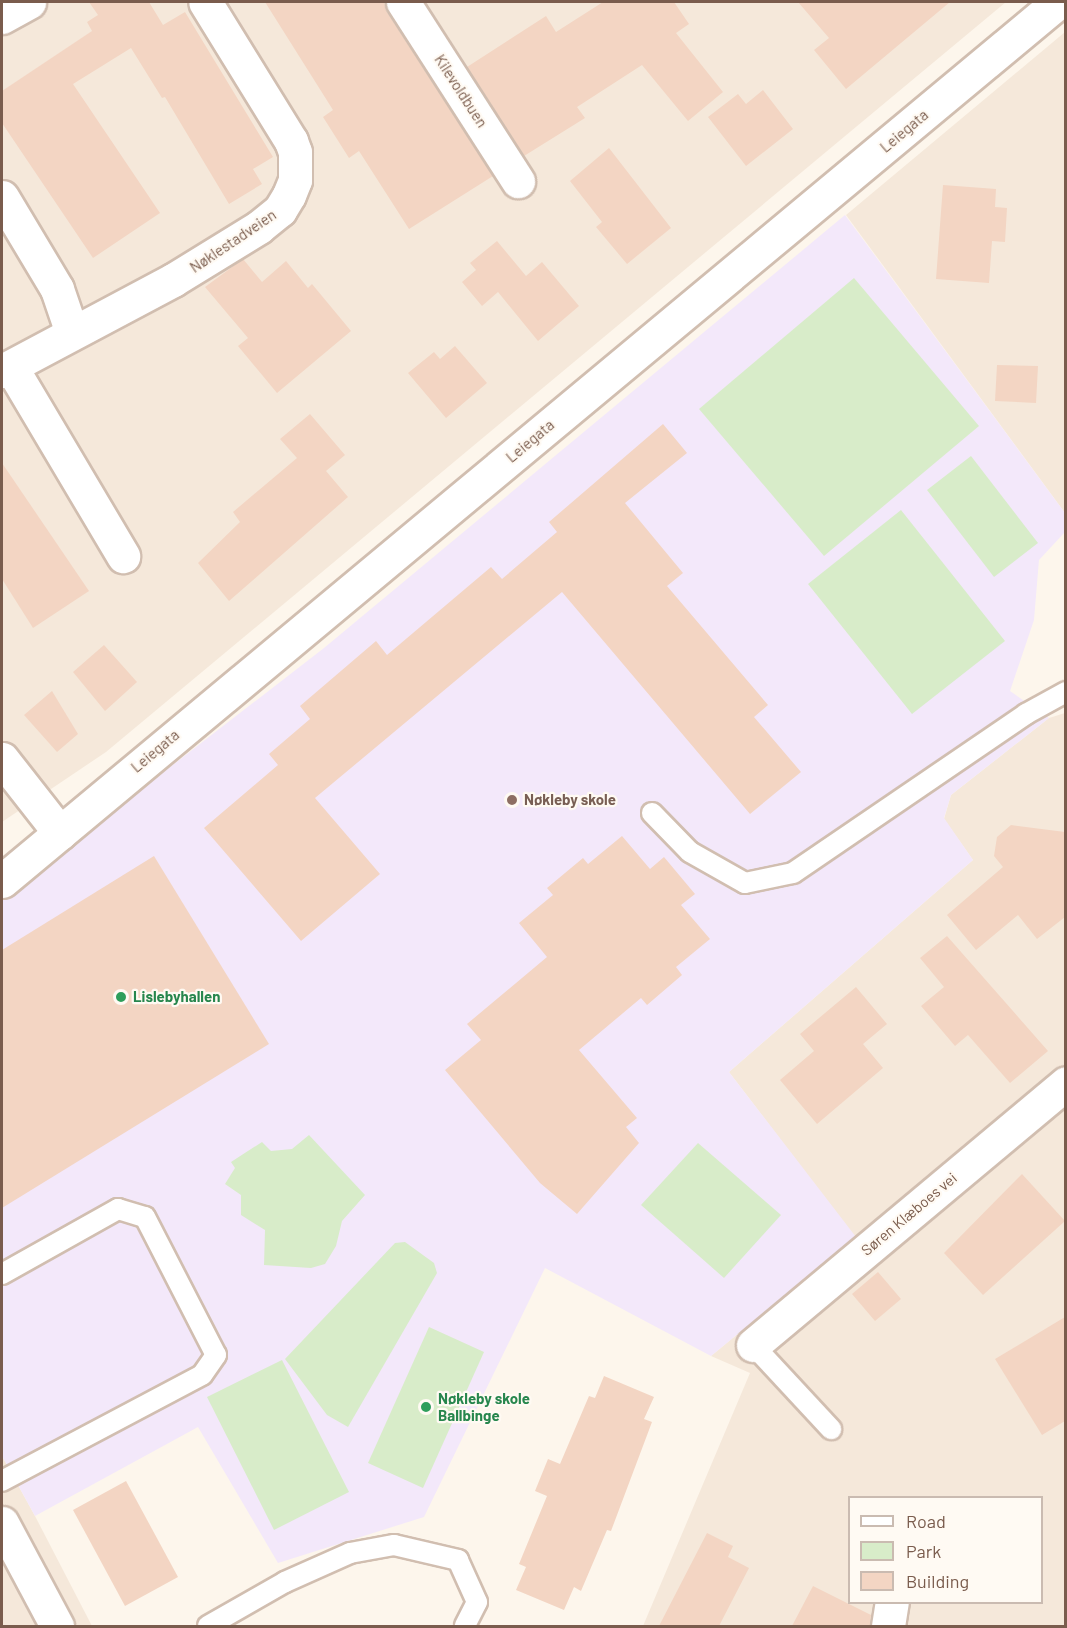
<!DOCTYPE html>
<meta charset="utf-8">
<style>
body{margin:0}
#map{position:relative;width:1067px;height:1628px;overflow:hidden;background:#fdf6ec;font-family:Barlow,sans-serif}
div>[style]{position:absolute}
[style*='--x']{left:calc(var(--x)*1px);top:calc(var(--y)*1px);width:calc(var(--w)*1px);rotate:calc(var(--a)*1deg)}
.residential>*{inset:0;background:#f5e8da}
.education>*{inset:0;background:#f3e8fa}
.green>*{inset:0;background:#d8ecc9}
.building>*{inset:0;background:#f3d5c3}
.roads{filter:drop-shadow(2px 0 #d1beb0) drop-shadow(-2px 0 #d1beb0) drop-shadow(0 2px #d1beb0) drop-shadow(0 -2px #d1beb0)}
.service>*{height:20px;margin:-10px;padding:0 10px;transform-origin:10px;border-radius:10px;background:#fff}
.minor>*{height:33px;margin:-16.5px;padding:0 16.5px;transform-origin:16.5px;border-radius:16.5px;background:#fff}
.tertiary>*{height:33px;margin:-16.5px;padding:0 16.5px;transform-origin:16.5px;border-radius:16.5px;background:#fff}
.dots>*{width:16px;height:16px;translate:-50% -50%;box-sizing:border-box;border:3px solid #fffaf3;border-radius:50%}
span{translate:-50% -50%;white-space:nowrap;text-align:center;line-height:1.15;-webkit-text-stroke:4.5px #fffaf3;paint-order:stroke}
.street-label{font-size:15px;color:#7a5c4d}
.education-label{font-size:15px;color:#785e54;font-weight:700}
.left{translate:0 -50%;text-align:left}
.leisure-label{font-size:15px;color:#27864d;font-weight:700}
.frame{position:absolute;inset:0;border:3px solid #7a5c4d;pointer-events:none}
.legend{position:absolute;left:848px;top:1496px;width:195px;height:108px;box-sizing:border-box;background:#fffaf3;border:2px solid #cabbb1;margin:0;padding:8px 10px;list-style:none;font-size:18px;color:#7a5c4d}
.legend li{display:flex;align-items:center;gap:12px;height:30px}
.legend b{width:30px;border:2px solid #cabbb1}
</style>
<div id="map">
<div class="residential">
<div style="clip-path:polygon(2px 2px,1006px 2px,106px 752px,2px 822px)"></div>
<div style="clip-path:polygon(1065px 32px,1065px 513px,846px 215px)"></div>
<div style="clip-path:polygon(evenodd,1065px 713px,1065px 1626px,643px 1626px,750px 1373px,711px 1356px,855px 1237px,729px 1072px,973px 860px,944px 819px,951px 795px,1049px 718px,1065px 713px,850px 1498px,1042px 1498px,1042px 1602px,850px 1602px,850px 1498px)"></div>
<div style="clip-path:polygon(2px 1456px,35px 1516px,92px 1626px,2px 1626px)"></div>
</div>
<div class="education">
<div style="clip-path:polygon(845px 215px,1065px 513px,1065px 532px,1039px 560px,1034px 620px,1010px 691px,1049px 718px,951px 795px,944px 818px,973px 860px,729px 1072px,856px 1237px,711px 1356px,545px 1268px,424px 1517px,278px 1563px,198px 1427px,35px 1516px,2px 1456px,2px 897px,324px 648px)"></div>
</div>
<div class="green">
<div style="clip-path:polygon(854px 278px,979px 426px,824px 556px,699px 409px)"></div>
<div style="clip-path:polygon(971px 456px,1038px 543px,994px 577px,927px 490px)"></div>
<div style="clip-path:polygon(901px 510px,1005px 641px,912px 714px,808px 584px)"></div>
<div style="clip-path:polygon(309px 1135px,365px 1195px,342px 1221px,336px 1246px,325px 1264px,311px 1268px,264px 1265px,265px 1230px,241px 1215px,241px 1195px,225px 1184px,235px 1168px,231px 1162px,262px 1142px,271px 1151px,292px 1149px)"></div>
<div style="clip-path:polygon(698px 1143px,781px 1215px,724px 1278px,641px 1205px)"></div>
<div style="clip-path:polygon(405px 1242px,434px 1263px,437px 1273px,348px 1427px,327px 1415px,285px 1359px,395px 1243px)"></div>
<div style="clip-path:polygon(429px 1327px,484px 1352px,423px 1488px,368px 1463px)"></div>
<div style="clip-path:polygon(282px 1360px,349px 1492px,274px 1530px,207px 1397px)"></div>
</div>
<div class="building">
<div style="clip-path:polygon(89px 2px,149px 2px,163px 25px,185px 12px,273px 157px,253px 169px,262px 184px,229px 204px,165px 97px,162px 98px,131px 48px,73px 84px,160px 213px,93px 258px,2px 123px,2px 91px,92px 31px,87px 22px,98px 15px)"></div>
<div style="clip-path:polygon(265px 2px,384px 2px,387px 12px,493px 176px,409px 229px,359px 151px,349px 158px,323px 117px,333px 110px)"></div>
<div style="clip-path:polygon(603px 2px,674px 2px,689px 24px,676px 33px,723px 92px,688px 121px,642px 65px,577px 107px,585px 118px,524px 156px,467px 67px,546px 16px,556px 32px)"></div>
<div style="clip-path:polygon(798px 2px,950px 2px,846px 89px,814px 50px,829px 38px)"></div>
<div style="clip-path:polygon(763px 90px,793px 129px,746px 166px,708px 117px,738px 94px,746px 104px)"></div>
<div style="clip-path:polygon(609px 148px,671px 228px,627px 264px,596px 227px,602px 222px,570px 181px)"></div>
<div style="clip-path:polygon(943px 185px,996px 189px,995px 207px,1007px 208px,1005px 242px,992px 241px,989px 283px,936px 279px)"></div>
<div style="clip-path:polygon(497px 241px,526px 276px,542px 262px,579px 306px,538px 341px,498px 292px,482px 306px,462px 282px,476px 270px,470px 263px)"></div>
<div style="clip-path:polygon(243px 259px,262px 282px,286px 261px,308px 288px,312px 284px,351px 331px,277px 393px,238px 346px,248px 338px,205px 287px)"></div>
<div style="clip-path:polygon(455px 346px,487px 383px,446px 418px,408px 373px,434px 352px,440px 359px)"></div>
<div style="clip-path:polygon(997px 365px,1038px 366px,1036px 403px,995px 401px)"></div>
<div style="clip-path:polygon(310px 414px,345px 455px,326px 471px,348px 497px,229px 601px,198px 563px,240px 522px,233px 512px,297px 458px,280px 439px)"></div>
<div style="clip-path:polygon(663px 424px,687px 453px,625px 503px,683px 573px,667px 586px,768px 705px,754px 717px,801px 772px,750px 814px,562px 592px,315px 798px,380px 874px,301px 941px,204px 828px,278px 765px,269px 754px,310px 719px,300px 706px,376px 641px,387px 655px,491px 567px,502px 579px,557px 532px,549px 522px)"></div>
<div style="clip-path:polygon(2px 463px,89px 591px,33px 628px,2px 579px)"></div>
<div style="clip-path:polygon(104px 645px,137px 682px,105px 711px,73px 672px)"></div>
<div style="clip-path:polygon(52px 691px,78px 734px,57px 752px,24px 715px)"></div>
<div style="clip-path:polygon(1011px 825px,1065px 832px,1065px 917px,1037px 939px,1018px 915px,976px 950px,947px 915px,1003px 867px,994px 856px,997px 837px)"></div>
<div style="clip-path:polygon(622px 836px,650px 869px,664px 857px,695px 894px,681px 905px,710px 939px,676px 967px,682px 975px,647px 1005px,641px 998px,579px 1050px,637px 1118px,626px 1127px,639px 1143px,577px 1214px,540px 1183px,445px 1070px,481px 1040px,467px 1024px,547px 957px,519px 923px,553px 895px,547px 888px,583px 858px,588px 864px)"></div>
<div style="clip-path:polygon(154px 856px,269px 1044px,2px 1208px,2px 950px)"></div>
<div style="clip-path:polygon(947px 936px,1048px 1051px,1010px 1083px,968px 1035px,955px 1046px,921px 1006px,944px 987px,920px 958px)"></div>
<div style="clip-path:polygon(856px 987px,887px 1024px,863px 1044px,883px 1068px,817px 1124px,780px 1080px,814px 1051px,800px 1034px)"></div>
<div style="clip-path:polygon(1022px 1174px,1065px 1221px,983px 1295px,944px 1253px)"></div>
<div style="clip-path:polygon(878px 1272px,901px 1299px,875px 1321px,852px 1294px)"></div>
<div style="clip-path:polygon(1065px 1317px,1065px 1421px,1042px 1435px,995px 1359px)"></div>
<div style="clip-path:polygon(604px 1376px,654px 1397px,644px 1419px,652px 1422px,611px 1531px,607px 1530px,581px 1591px,574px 1587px,564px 1610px,516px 1590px,526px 1567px,519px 1564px,547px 1496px,535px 1491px,548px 1459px,560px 1464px,589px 1396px,595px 1398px)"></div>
<div style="clip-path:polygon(126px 1481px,178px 1577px,125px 1606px,73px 1510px)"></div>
<div style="clip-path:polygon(707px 1533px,733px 1546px,728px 1557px,749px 1568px,719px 1626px,659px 1626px)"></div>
<div style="clip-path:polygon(813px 1586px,871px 1615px,870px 1626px,792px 1626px)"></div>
</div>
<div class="roads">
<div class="service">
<div style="--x:652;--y:813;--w:54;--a:45.7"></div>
<div style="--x:690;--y:852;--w:63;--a:29.4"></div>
<div style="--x:745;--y:883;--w:49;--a:-11.8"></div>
<div style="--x:793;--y:873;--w:282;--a:-34.3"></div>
<div style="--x:1026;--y:714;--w:46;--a:-28.8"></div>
<div style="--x:2;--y:1274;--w:133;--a:-29.3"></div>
<div style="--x:118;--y:1209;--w:28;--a:17"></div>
<div style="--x:145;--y:1217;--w:155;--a:62.8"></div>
<div style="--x:216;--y:1355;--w:24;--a:125"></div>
<div style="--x:202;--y:1375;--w:226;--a:152.1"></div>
<div style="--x:753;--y:1345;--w:115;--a:47.1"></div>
<div style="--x:208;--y:1626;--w:89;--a:-29.7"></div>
<div style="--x:285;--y:1582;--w:71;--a:-24"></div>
<div style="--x:350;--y:1553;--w:45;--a:-10.3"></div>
<div style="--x:394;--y:1545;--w:66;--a:13.2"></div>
<div style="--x:458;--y:1560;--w:46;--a:65.7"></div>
<div style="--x:477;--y:1602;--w:27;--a:117"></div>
</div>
<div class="minor">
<div style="--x:403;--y:2;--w:213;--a:57.3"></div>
<div style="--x:2;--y:17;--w:31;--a:-29"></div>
<div style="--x:2;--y:197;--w:107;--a:59.1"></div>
<div style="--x:57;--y:289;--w:46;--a:71.2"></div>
<div style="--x:11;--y:367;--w:220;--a:59.3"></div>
<div style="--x:2;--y:371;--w:194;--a:-28"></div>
<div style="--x:173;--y:280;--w:101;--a:-31.6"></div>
<div style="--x:259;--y:227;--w:27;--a:-39"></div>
<div style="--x:280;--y:210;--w:17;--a:-59"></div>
<div style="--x:289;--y:195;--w:16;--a:-68"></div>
<div style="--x:295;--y:180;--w:28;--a:-90"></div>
<div style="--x:295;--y:152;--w:12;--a:-110"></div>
<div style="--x:291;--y:141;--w:163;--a:-121.7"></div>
<div style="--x:2;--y:759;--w:94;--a:51.9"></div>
<div style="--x:753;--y:1345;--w:408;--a:-39.9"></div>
<div style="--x:2;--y:1523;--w:117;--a:61.9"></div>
<div style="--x:888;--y:1626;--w:24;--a:-81"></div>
</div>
<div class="tertiary">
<div style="--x:2;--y:881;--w:1374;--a:-39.77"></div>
</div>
</div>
<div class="dots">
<div style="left:512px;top:800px;background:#8d6e63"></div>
<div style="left:121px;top:997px;background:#2e9e5b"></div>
<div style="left:426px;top:1407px;background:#2e9e5b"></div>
</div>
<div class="street-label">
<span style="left:461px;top:91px;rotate:57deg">Kilevoldbuen</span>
<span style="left:904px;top:131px;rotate:-40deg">Leiegata</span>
<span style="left:233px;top:241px;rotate:-34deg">Nøklestadveien</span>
<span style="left:530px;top:441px;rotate:-40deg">Leiegata</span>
<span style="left:155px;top:751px;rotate:-40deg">Leiegata</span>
<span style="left:909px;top:1214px;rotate:-40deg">Søren Klæboes vei</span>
</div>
<div class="education-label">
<span class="left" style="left:524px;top:800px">Nøkleby skole</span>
</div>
<div class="leisure-label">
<span class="left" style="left:133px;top:997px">Lislebyhallen</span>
<span class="left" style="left:438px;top:1407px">Nøkleby skole<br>Ballbinge</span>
</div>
<div class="frame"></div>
<ul class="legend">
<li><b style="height:8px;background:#fff"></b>Road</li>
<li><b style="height:16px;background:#d8ecc9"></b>Park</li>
<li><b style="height:16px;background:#f3d5c3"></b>Building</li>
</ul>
</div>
